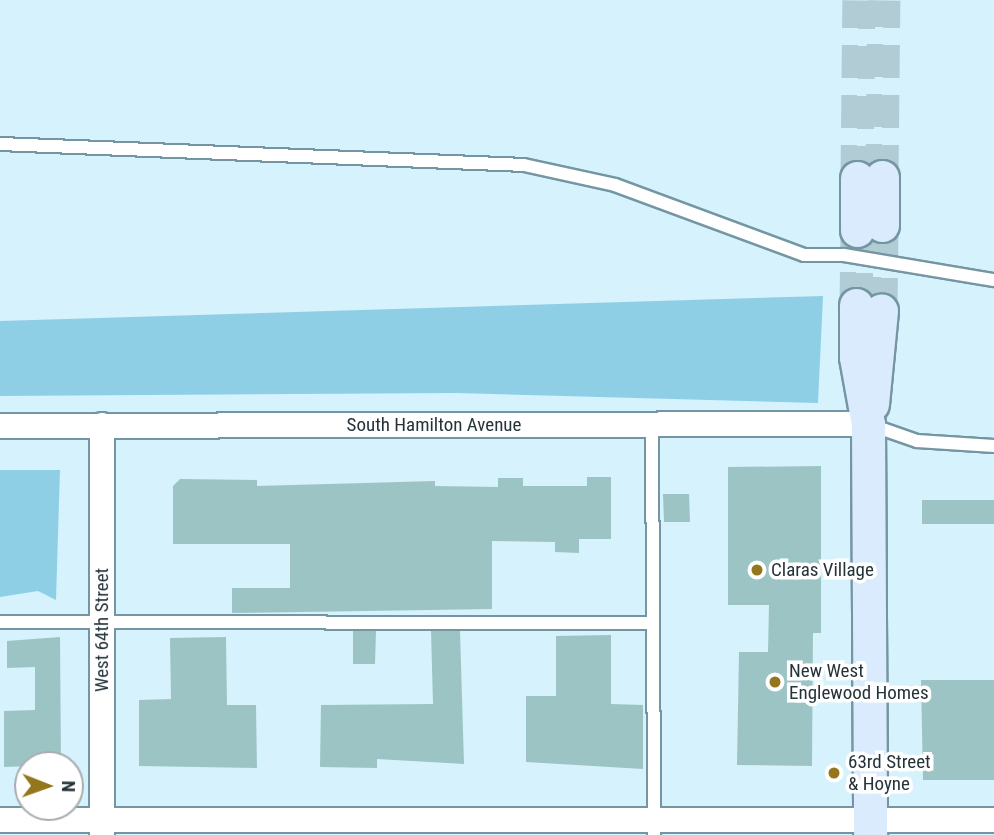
<!DOCTYPE html>
<style>
body{margin:0}
#map{position:relative;width:994px;height:835px;overflow:hidden;background:#d5f2fd;font-family:"Roboto Condensed",sans-serif}
div>[style]{position:absolute}
[style*='--x']{left:calc(var(--x)*1px);top:calc(var(--y)*1px);width:calc(var(--w)*1px);rotate:calc(var(--a)*1deg)}
.green>*{inset:0;background:#8fcfe6}
.building>*{inset:0;background:#9dc4c4}
.secondary-tunnel>*{height:33px;margin-top:-16.5px;transform-origin:0;background:repeating-linear-gradient(90deg,#b2ccd6 0 33px,transparent 0 50px)}
.roads{filter:drop-shadow(2px 0 #7496a3) drop-shadow(-2px 0 #7496a3) drop-shadow(0 2px #7496a3) drop-shadow(0 -2px #7496a3)}
.service>*{height:12px;margin:-6px;padding:0 6px;transform-origin:6px;border-radius:6px;background:#fff}
.minor>*{height:24px;margin:-12px;padding:0 12px;transform-origin:12px;border-radius:12px;background:#fff}
.secondary>*{height:33px;margin:-16.5px;padding:0 16.5px;transform-origin:16.5px;border-radius:16.5px;background:#d9ebfd}
.dots>*{width:19px;height:19px;translate:-50% -50%;box-sizing:border-box;border:4px solid #fff;border-radius:50%}
span{translate:-50% -50%;white-space:nowrap;text-align:center;line-height:1.15;-webkit-text-stroke:7px #fff;paint-order:stroke}
.street-label{font-size:19px;color:#253339}
.poi-label{font-size:19px;color:#253339}
.left{translate:0 -50%;text-align:left}
.north{position:absolute;left:14px;top:751px;width:70px;height:70px;box-sizing:border-box;background:#fff;border:2px solid #a8adb0;border-radius:50%;rotate:91deg;font-size:19px;font-weight:700;line-height:28px;text-align:center;color:#253339}
.north::after{content:'';display:block;margin:auto;width:24px;height:32px;background:#94761d;clip-path:polygon(50% 0,100% 100%,50% 72%,0 100%)}
</style>
<div id="map">
<div class="green">
<div style="clip-path:polygon(823px 296px,818px 403px,456px 393px,0 396px,0 321px)"></div>
<div style="clip-path:polygon(0 470px,60px 470px,56px 600px,38px 591px,0 597px)"></div>
</div>
<div class="building">
<div style="clip-path:polygon(821px 466px,821px 633px,813px 633px,812px 766px,737px 765px,739px 652px,768px 652px,769px 605px,728px 605px,728px 467px)"></div>
<div style="clip-path:polygon(587px 477px,611px 477px,611px 539px,579px 539px,579px 553px,555px 552px,555px 542px,492px 541px,492px 609px,232px 613px,232px 588px,290px 588px,290px 544px,173px 544px,173px 486px,180px 479px,257px 480px,257px 486px,435px 481px,435px 486px,498px 487px,498px 478px,523px 478px,523px 486px,587px 486px)"></div>
<div style="clip-path:polygon(663px 494px,689px 494px,690px 522px,664px 522px)"></div>
<div style="clip-path:polygon(922px 500px,994px 500px,994px 524px,922px 524px)"></div>
<div style="clip-path:polygon(353px 631px,376px 631px,375px 664px,353px 664px)"></div>
<div style="clip-path:polygon(431px 631px,460px 631px,464px 764px,377px 759px,377px 768px,320px 767px,321px 705px,433px 704px)"></div>
<div style="clip-path:polygon(611px 635px,611px 704px,643px 705px,643px 769px,526px 762px,526px 696px,556px 696px,556px 636px)"></div>
<div style="clip-path:polygon(60px 637px,61px 765px,4px 767px,4px 711px,35px 710px,35px 667px,7px 668px,7px 641px)"></div>
<div style="clip-path:polygon(226px 637px,227px 705px,256px 705px,257px 768px,139px 766px,139px 700px,171px 699px,170px 638px)"></div>
<div style="clip-path:polygon(921px 680px,994px 680px,994px 780px,923px 780px)"></div>
</div>
<div class="secondary-tunnel">
<div style="--x:882;--y:177;--w:177;--a:-89.4"></div>
<div style="--x:857;--y:178;--w:178;--a:-89.4"></div>
<div style="--x:856;--y:305;--w:75;--a:-89.2"></div>
<div style="--x:881;--y:310;--w:85;--a:-89.3"></div>
</div>
<div class="roads">
<div class="service">
<div style="--x:0;--y:144;--w:524;--a:2.29"></div>
<div style="--x:524;--y:165;--w:93;--a:12.4"></div>
<div style="--x:615;--y:185;--w:202;--a:20.3"></div>
<div style="--x:804;--y:255;--w:40;--a:0"></div>
<div style="--x:844;--y:255;--w:152;--a:9.5"></div>
<div style="--x:652;--y:424;--w:411;--a:89.7"></div>
<div style="--x:871;--y:425;--w:49;--a:19.2"></div>
<div style="--x:917;--y:441;--w:77;--a:3.7"></div>
<div style="--x:0;--y:622;--w:653;--a:0.09"></div>
</div>
<div class="minor">
<div style="--x:102;--y:425;--w:409;--a:90"></div>
<div style="--x:0;--y:426;--w:868;--a:-0.13"></div>
<div style="--x:0;--y:820;--w:994;--a:0"></div>
</div>
<div class="secondary">
<div style="--x:882;--y:225;--w:48;--a:-90"></div>
<div style="--x:857;--y:230;--w:52;--a:-90"></div>
<div style="--x:856;--y:305;--w:52;--a:90"></div>
<div style="--x:856;--y:357;--w:68;--a:79.8"></div>
<div style="--x:868;--y:424;--w:411;--a:89.7"></div>
<div style="--x:872;--y:404;--w:94;--a:-84.5"></div>
</div>
</div>
<div class="dots">
<div style="left:757px;top:570px;background:#94761d"></div>
<div style="left:775px;top:682px;background:#94761d"></div>
<div style="left:834px;top:773px;background:#94761d"></div>
</div>
<div class="street-label">
<span style="left:434px;top:425px">South Hamilton Avenue</span>
<span style="left:102px;top:630px;rotate:-90deg">West 64th Street</span>
</div>
<div class="poi-label">
<span class="left" style="left:771px;top:570px">Claras Village</span>
<span class="left" style="left:789px;top:682px">New West<br>Englewood Homes</span>
<span class="left" style="left:848px;top:773px">63rd Street<br>&amp; Hoyne</span>
</div>
<div class="north">N</div>
</div>
